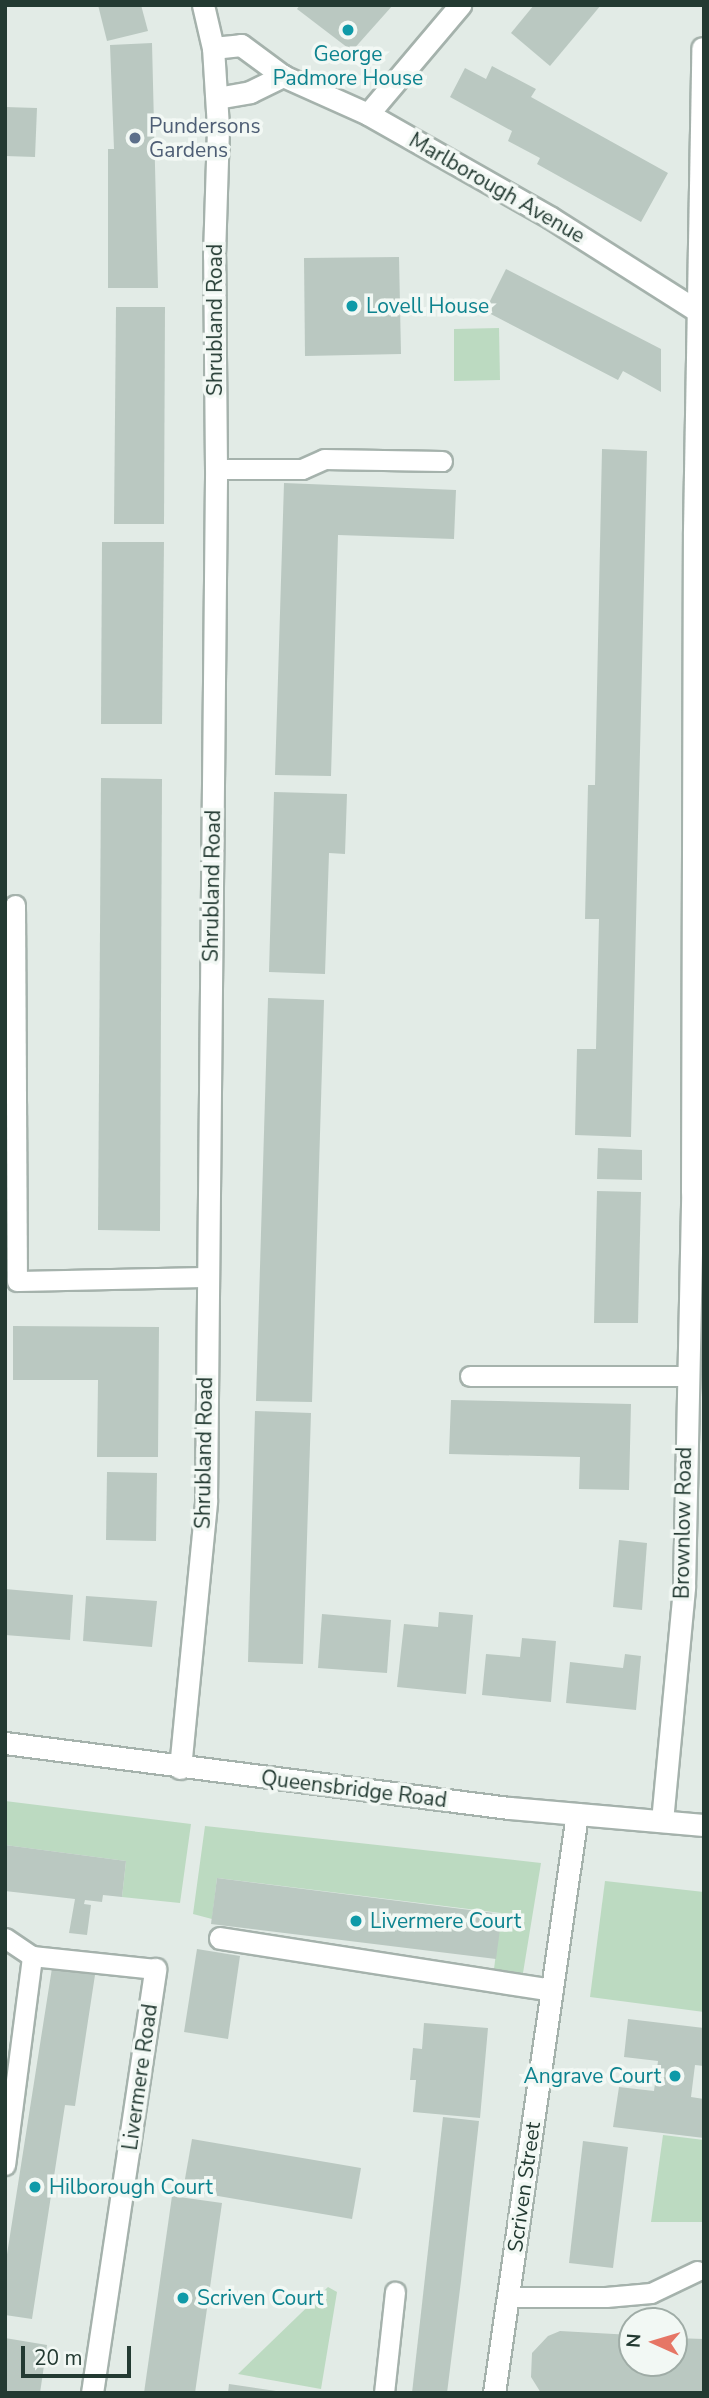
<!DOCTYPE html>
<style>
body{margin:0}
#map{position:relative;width:709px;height:2398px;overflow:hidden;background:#e2ebe6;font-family:"Nunito Sans",sans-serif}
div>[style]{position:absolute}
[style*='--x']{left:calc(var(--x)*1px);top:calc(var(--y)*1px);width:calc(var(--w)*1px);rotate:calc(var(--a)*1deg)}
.green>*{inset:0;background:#bcdac1}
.building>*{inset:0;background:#bac8c1}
.roads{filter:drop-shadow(2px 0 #a5b2ac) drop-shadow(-2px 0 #a5b2ac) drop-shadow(0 2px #a5b2ac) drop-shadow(0 -2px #a5b2ac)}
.lane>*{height:19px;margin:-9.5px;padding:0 9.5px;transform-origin:9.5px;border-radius:9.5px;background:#fff}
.street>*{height:21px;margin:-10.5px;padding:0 10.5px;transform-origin:10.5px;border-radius:10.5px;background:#fff}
.secondary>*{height:21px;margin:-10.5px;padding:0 10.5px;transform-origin:10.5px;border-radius:10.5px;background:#fff}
.dots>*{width:19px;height:19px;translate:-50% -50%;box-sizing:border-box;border:4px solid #f2f8f4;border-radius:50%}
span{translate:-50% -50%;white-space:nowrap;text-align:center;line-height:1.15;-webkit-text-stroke:7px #f2f8f4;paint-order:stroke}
.culture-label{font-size:21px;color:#0d838f}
.left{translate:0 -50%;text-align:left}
.right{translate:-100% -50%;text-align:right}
.service-label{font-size:21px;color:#4e5e75}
.street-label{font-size:21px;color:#233a32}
.frame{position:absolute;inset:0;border:7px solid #233a32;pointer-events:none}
.north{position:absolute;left:618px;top:2307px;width:70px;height:70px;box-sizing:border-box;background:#f2f8f4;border:2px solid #9faca6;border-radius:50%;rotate:274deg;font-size:19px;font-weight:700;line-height:28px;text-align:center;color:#233a32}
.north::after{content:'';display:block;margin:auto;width:24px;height:32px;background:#e67665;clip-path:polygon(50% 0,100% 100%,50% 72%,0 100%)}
.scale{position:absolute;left:21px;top:2346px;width:110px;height:32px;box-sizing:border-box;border:4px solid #233a32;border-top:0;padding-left:9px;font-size:21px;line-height:24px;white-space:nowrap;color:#233a32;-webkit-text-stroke:5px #f2f8f4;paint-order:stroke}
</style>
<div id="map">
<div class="green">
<div style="clip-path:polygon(499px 328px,500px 380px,454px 381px,454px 329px)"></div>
<div style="clip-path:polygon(5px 1801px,191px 1824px,180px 1903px,122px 1897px,126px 1861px,5px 1845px)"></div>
<div style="clip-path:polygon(205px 1826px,541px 1863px,523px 1973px,494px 1969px,501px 1913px,217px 1878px,212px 1919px,193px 1914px)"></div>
<div style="clip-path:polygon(605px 1881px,704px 1892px,704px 2012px,590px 1997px)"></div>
<div style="clip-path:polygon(663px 2135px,704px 2140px,704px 2222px,651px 2222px)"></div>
<div style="clip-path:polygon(328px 2287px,337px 2292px,321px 2389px,238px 2374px)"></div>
</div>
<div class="building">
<div style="clip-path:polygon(98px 5px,141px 5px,148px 31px,107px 41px)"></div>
<div style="clip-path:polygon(300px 5px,393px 5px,352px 51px,297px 9px)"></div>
<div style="clip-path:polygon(534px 5px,601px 5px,550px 66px,511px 33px)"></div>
<div style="clip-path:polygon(152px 43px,158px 288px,108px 288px,108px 149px,114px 149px,110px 45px)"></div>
<div style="clip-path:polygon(492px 66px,536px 89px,531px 97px,668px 173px,641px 222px,537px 164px,540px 158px,508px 141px,512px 131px,450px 97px,465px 68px,486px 79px)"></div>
<div style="clip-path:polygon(5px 107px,37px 108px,35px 157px,5px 156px)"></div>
<div style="clip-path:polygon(399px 257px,401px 354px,305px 356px,304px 258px)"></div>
<div style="clip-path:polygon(506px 269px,661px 349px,661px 392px,623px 371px,618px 380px,485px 311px)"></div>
<div style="clip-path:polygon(116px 307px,165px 307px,164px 524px,114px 524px)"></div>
<div style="clip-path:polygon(602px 449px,647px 451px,631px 1137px,575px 1135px,577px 1049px,596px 1049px,599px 919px,585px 919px,588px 785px,595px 785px)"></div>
<div style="clip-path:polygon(284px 483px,456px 490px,454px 539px,338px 535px,331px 776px,275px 775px)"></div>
<div style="clip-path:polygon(102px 542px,164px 542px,162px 724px,101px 724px)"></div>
<div style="clip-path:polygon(101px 778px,162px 779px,160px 1231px,98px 1230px)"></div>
<div style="clip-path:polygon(274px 792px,347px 794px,345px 854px,329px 853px,325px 974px,269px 972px)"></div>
<div style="clip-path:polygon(268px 998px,324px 1000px,312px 1402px,256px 1401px)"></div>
<div style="clip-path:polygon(598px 1148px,642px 1150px,642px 1180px,597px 1179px)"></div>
<div style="clip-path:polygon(597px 1191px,641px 1192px,638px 1323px,594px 1323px)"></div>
<div style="clip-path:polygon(13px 1326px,159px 1327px,158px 1457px,97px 1457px,98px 1380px,13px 1380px)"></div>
<div style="clip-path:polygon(451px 1400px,631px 1404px,629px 1490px,579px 1489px,580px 1457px,449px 1454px)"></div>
<div style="clip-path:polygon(255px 1411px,311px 1413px,303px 1664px,248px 1662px)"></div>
<div style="clip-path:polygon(107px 1472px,157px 1473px,156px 1541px,106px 1540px)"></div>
<div style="clip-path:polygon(619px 1540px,647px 1543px,642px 1610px,613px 1607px)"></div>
<div style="clip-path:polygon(5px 1589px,73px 1595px,70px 1640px,5px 1635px)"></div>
<div style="clip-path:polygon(86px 1596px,157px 1601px,152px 1647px,83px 1641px)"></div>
<div style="clip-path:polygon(439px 1612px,473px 1615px,466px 1694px,397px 1687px,404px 1624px,438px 1627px)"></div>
<div style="clip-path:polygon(322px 1614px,391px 1620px,387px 1673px,318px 1668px)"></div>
<div style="clip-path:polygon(522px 1638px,556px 1641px,551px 1702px,482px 1695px,486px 1654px,520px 1657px)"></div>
<div style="clip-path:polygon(625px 1654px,641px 1656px,636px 1710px,566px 1703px,570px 1662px,623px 1668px)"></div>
<div style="clip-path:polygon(5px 1845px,126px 1861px,122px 1897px,103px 1895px,102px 1902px,85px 1900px,84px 1904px,91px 1905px,87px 1935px,69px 1933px,75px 1899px,5px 1891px)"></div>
<div style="clip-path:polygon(217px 1878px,502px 1914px,496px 1959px,211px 1924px)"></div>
<div style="clip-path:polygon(197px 1949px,240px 1956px,228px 2039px,184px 2032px)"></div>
<div style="clip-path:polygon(52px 1968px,95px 1975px,75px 2106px,65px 2105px,32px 2319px,5px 2315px,5px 2267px)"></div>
<div style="clip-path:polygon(628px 2019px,704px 2028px,704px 2066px,695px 2065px,691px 2097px,704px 2099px,704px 2138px,613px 2127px,619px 2087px,654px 2091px,658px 2061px,624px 2057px)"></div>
<div style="clip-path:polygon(424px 2023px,488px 2028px,480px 2118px,413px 2112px,416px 2080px,410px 2080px,413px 2048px,422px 2049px)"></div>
<div style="clip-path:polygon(443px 2117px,479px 2121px,461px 2281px,447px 2393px,412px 2393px)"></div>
<div style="clip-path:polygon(192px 2139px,361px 2168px,352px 2219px,183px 2190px)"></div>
<div style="clip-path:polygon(583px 2141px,628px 2147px,613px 2268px,569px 2263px)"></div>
<div style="clip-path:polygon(172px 2196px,222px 2203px,195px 2393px,144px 2393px)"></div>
<div style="clip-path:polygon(560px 2331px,632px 2335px,632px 2363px,674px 2363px,674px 2338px,704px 2339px,704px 2393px,541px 2393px,531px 2377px,532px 2353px,548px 2336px)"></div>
<div style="clip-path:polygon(5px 2338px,47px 2345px,40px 2393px,5px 2393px)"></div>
<div style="clip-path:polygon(229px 2384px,276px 2391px,276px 2393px,228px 2393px)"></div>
</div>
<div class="roads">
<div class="lane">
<div style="--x:216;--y:469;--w:86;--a:0"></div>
<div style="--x:302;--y:469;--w:24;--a:-24"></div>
<div style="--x:324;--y:459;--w:118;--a:1"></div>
<div style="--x:15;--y:905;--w:376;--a:89.7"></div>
<div style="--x:17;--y:1281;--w:189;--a:-1.2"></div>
<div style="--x:470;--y:1376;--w:216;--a:0"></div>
<div style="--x:5;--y:1938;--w:32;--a:34"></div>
<div style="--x:32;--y:1956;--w:124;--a:6"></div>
<div style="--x:5;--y:2165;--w:211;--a:-82.6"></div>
<div style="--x:509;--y:2297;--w:97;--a:0"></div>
<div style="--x:606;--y:2297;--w:45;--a:-5.1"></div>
<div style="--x:651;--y:2293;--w:51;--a:-25.6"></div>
<div style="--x:384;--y:2393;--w:102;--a:-83.8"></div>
</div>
<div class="street">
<div style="--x:213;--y:48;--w:28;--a:-6"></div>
<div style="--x:241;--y:45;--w:52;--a:36.4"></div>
<div style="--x:283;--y:76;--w:93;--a:24.1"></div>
<div style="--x:368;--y:114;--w:210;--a:29.6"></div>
<div style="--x:551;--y:218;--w:181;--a:32.4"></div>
<div style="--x:217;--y:98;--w:34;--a:-10"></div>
<div style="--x:250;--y:92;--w:37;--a:-26"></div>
<div style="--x:368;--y:114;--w:143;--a:-49.8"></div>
<div style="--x:180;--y:1768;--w:268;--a:-84.4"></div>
<div style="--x:206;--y:1501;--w:1032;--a:-89.44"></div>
<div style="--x:216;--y:469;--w:213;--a:-90.5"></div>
<div style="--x:214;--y:256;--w:129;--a:-88.2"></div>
<div style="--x:218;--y:127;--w:79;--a:-93.6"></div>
<div style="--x:213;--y:48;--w:44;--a:-103.1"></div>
<div style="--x:662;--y:1821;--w:235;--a:-84.6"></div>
<div style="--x:684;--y:1587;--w:395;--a:-88.8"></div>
<div style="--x:692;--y:1192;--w:662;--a:-89.83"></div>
<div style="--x:694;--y:530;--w:482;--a:-89"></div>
<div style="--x:220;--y:1938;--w:336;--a:8.9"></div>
<div style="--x:92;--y:2393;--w:429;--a:-81.5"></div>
<div style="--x:494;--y:2393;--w:585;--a:-81.84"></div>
</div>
<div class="secondary">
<div style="--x:5;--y:1743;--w:508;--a:7.35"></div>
<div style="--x:509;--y:1808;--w:196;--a:5"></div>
</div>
</div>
<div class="dots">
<div style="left:348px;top:30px;background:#0f9aa8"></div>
<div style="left:135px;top:138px;background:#5c6f8a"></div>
<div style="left:352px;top:306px;background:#0f9aa8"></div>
<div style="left:356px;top:1921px;background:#0f9aa8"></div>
<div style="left:675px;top:2076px;background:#0f9aa8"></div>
<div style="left:35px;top:2187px;background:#0f9aa8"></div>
<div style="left:183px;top:2298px;background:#0f9aa8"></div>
</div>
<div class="culture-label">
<span style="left:348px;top:66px">George<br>Padmore House</span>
<span class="left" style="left:366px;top:306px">Lovell House</span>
<span class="left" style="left:370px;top:1921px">Livermere Court</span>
<span class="right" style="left:661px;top:2076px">Angrave Court</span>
<span class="left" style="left:49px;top:2187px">Hilborough Court</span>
<span class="left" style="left:197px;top:2298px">Scriven Court</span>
</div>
<div class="service-label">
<span class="left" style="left:149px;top:138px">Pundersons<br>Gardens</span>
</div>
<div class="street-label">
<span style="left:497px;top:188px;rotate:30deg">Marlborough Avenue</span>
<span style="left:215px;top:320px;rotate:-90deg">Shrubland Road</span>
<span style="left:212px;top:886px;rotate:-89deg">Shrubland Road</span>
<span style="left:204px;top:1453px;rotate:-89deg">Shrubland Road</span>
<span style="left:683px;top:1523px;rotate:-89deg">Brownlow Road</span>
<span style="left:354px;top:1789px;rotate:7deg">Queensbridge Road</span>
<span style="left:140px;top:2077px;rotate:-82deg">Livermere Road</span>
<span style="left:524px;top:2187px;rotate:-82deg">Scriven Street</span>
</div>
<div class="frame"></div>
<div class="north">N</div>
<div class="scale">20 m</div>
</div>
